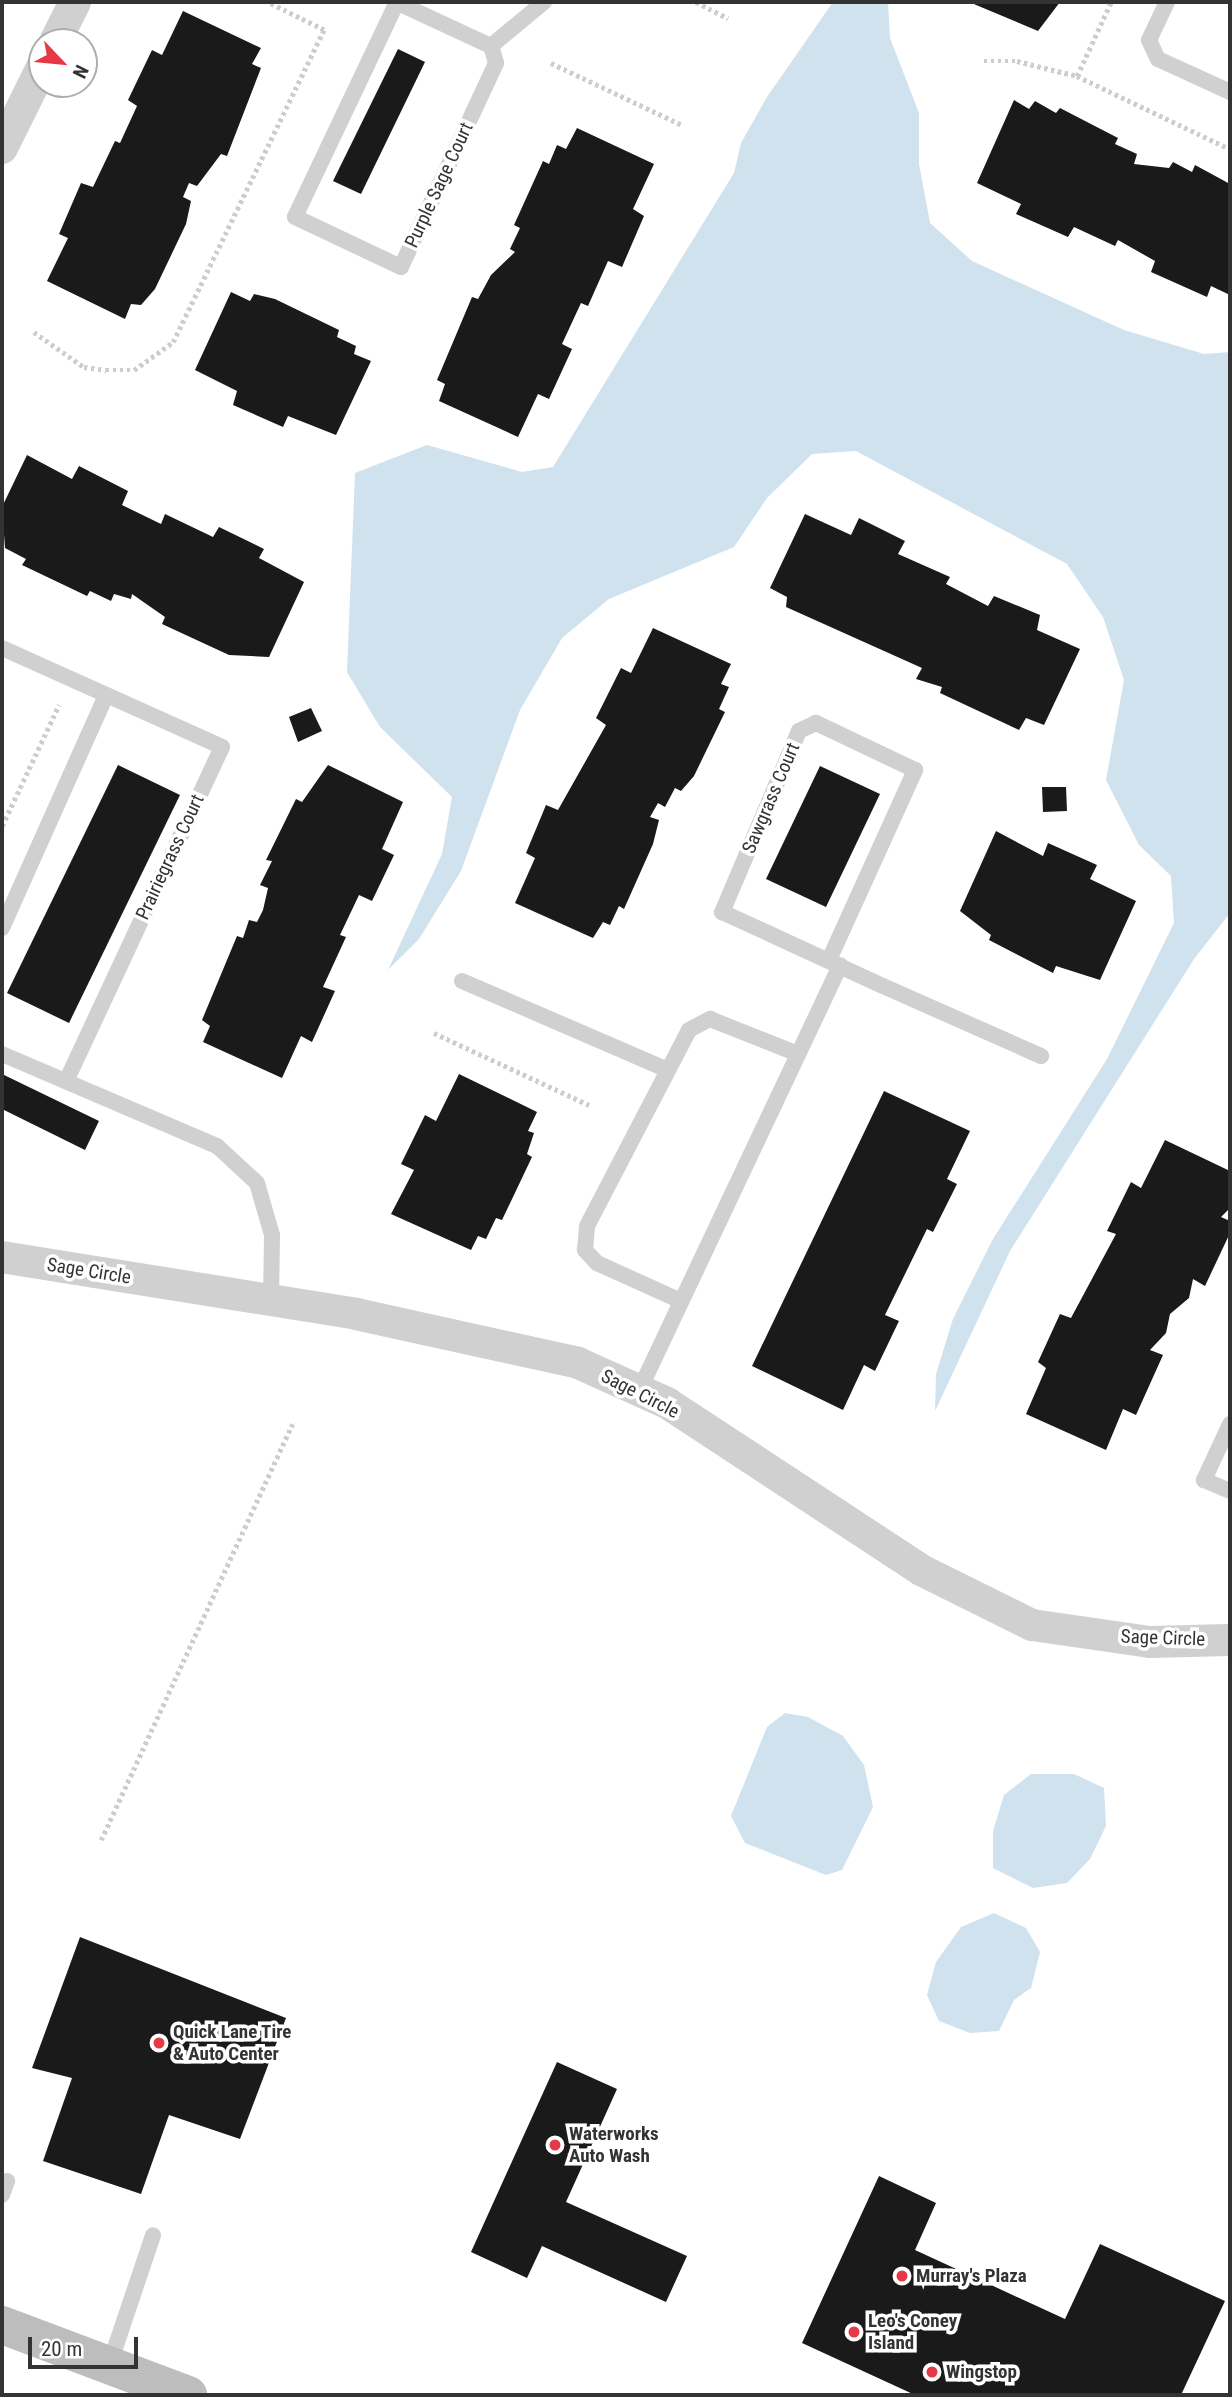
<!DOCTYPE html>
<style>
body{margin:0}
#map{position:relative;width:1232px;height:2397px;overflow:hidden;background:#fff;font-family:"Roboto Condensed",sans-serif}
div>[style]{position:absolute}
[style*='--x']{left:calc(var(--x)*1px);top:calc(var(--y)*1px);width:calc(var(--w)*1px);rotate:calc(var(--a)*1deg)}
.water>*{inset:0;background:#cfe2ee}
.building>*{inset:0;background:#1a1a1a}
.path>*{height:4.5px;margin-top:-2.25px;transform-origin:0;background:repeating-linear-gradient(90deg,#cdcdcd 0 3.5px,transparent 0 7px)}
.lane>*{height:16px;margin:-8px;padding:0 8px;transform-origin:8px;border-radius:8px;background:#d0d0d0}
.street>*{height:32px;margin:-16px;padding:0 16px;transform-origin:16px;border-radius:16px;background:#d0d0d0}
.secondary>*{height:38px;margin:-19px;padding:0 19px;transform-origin:19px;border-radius:19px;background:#bdbdbd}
.dots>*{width:19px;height:19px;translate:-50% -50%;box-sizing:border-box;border:4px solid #fff;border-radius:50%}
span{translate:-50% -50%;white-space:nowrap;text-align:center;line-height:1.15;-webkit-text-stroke:7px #fff;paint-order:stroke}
.street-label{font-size:19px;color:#333}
.poi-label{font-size:19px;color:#333;font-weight:700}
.left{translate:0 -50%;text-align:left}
.frame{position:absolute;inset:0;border:4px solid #333;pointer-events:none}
.north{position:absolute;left:28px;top:28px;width:70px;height:70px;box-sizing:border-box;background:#fff;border:2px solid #adadad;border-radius:50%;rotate:116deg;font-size:19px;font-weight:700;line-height:28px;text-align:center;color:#333}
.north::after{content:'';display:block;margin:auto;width:24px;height:32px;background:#e63946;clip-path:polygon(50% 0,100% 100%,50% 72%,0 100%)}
.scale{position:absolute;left:28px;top:2337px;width:110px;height:32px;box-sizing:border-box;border:4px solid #333;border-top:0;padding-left:9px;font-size:21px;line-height:24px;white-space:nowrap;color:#333;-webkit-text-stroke:5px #fff;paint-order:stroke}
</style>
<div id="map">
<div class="water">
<div style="clip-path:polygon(833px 2px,888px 2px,890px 38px,919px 113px,919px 164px,930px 223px,972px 261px,1124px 330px,1204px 354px,1230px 352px,1230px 913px,1194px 959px,1010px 1251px,935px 1411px,936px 1374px,953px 1319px,993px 1239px,1107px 1059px,1174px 923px,1171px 876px,1139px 845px,1106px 780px,1124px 680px,1103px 617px,1067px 564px,856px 451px,812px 454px,767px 498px,734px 547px,609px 599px,562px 638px,520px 710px,461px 871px,419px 939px,388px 970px,442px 854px,452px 797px,380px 727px,347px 672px,355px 473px,427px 445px,522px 472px,553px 467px,734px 173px,741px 143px,767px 97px)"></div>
<div style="clip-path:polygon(785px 1713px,808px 1717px,843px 1736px,864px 1765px,873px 1807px,842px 1870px,826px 1875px,745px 1843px,731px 1816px,767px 1727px)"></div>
<div style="clip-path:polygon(1031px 1774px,1074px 1774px,1104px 1788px,1106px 1826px,1090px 1859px,1067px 1883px,1033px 1888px,993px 1868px,993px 1831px,1004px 1795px)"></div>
<div style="clip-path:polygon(994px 1913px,1026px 1928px,1040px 1952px,1031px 1988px,1014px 2000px,999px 2031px,970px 2033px,939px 2021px,927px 1995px,936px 1962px,961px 1927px)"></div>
</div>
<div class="building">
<div style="clip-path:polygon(969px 2px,1060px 2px,1038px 31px)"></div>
<div style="clip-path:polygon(183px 11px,261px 48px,252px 64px,261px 68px,227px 156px,221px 154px,197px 186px,189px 183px,183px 197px,191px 201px,186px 224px,155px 289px,141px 305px,131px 304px,125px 319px,47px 281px,68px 238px,59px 234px,81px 183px,93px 187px,115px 141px,120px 143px,137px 106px,128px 100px,152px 50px,162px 55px)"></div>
<div style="clip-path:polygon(398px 49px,425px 62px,361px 194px,333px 181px)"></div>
<div style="clip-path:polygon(1014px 100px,1029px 109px,1035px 101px,1056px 113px,1060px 108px,1118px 138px,1115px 144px,1137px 154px,1134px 164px,1169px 168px,1173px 162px,1192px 172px,1195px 165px,1230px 184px,1230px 295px,1211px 286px,1207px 297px,1151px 272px,1155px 261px,1118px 240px,1115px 246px,1074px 227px,1068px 237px,1016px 214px,1021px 204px,977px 183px)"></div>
<div style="clip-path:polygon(577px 128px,654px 164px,633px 209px,644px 216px,622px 267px,608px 261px,588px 306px,581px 303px,562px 344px,572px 349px,549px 399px,538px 394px,518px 437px,439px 401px,445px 384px,437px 380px,472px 297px,478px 299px,491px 275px,515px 252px,510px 249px,520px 228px,514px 225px,543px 161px,549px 164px,557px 145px,566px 149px)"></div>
<div style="clip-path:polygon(231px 292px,250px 301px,254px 294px,275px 299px,339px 330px,337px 337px,356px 346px,354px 354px,371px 361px,336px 435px,288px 416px,283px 427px,233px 405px,237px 391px,195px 370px)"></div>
<div style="clip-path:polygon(27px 455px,72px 479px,79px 466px,128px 491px,122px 505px,161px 524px,165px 514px,213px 537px,219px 527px,264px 549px,259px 558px,304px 582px,269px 657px,229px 655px,162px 624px,165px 617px,132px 594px,131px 599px,114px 594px,111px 601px,90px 591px,87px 596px,22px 565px,26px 559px,5px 548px,2px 507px)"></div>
<div style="clip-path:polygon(805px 514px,851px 535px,859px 518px,905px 541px,898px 554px,950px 577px,946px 584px,988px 606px,994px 596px,1040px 615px,1037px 630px,1080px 649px,1044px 725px,1026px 718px,1019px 730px,940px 693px,942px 687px,916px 679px,922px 668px,786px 607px,787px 597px,770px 588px)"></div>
<div style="clip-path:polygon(653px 628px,731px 664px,721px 684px,729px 687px,719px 709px,725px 712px,694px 776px,681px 791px,675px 788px,665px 807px,658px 803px,650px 817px,659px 820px,653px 844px,624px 909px,619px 906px,610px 925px,603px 922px,593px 938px,515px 903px,535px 858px,526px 853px,546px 805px,558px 810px,606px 725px,596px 718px,621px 668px,631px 673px)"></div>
<div style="clip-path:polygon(311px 708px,322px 731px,298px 742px,289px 717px)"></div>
<div style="clip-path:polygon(118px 765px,180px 795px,69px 1023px,7px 993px)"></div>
<div style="clip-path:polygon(328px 765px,403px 802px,382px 849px,394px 855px,372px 901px,359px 895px,340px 935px,346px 937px,323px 987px,335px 991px,312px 1042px,301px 1036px,282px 1078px,203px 1042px,210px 1026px,202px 1020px,237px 936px,243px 938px,249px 920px,257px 922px,263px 910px,268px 888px,260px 885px,272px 861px,266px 860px,296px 799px,302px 802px)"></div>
<div style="clip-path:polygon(820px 766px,880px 794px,826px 907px,766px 879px)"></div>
<div style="clip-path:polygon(1042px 787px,1066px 787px,1067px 811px,1043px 812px)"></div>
<div style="clip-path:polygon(996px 831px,1043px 856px,1048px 843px,1097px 865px,1090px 879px,1136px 901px,1100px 980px,1056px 966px,1053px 973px,989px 940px,991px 935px,960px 911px)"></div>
<div style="clip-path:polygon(2px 1074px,99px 1121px,85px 1150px,2px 1109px)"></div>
<div style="clip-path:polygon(459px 1074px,537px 1112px,528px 1131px,534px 1133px,527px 1154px,532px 1157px,502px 1220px,496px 1218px,486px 1239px,478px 1236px,471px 1250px,391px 1214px,414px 1170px,401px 1164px,425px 1115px,436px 1121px)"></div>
<div style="clip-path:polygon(884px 1091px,970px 1131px,947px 1179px,957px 1184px,933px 1232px,927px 1229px,885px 1315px,899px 1321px,875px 1371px,864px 1365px,843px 1410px,752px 1366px)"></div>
<div style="clip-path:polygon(1165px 1140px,1230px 1171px,1230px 1208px,1221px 1217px,1230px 1221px,1230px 1233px,1205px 1286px,1193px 1279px,1189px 1298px,1170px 1314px,1166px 1333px,1150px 1350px,1163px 1355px,1136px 1415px,1123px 1409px,1106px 1450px,1026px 1414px,1046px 1368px,1038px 1362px,1060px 1314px,1071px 1318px,1116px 1234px,1107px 1231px,1131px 1182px,1141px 1188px)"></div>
<div style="clip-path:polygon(80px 1937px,286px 2018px,240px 2139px,169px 2115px,141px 2194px,43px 2161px,72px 2078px,32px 2068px)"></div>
<div style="clip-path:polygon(557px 2062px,617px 2089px,566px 2202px,687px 2256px,666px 2302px,542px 2246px,527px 2278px,471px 2252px)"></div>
<div style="clip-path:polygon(879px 2176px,936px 2203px,915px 2250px,1065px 2319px,1100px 2244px,1225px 2301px,1181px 2395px,915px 2395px,802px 2343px)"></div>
</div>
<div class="path">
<div style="--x:696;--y:2;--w:36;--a:27"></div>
<div style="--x:984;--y:61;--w:33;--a:0"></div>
<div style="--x:1017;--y:61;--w:62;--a:14"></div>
<div style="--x:1077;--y:76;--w:170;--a:25.5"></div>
<div style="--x:551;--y:63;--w:147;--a:25.3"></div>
<div style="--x:1077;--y:76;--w:81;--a:-65.3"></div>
<div style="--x:34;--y:332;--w:61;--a:35"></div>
<div style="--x:84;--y:367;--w:22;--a:8"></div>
<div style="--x:106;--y:370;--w:28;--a:0"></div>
<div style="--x:134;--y:370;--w:48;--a:-35.7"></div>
<div style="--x:173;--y:342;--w:347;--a:-64.2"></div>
<div style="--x:324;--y:30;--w:64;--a:-153.8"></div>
<div style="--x:2;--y:826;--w:134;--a:-64.8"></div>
<div style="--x:434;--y:1033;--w:171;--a:24.9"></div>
<div style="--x:101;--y:1840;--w:458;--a:-65.3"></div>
</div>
<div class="lane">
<div style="--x:396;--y:2;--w:105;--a:24.9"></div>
<div style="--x:397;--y:2;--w:238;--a:115.4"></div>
<div style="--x:295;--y:217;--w:117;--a:25.3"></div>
<div style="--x:401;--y:267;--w:225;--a:-65"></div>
<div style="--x:496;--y:63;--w:18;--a:-106"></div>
<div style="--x:1167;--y:2;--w:42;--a:115.3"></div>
<div style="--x:1149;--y:40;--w:21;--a:65"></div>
<div style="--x:1158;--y:59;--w:79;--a:24.6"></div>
<div style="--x:491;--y:46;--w:69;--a:-39.7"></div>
<div style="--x:2;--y:648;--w:241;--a:24.2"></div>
<div style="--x:222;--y:747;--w:369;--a:115"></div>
<div style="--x:2;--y:928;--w:254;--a:-65.9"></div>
<div style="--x:829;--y:960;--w:209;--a:-65.6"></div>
<div style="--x:915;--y:770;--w:110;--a:-154.6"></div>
<div style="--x:816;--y:723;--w:19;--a:155"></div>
<div style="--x:799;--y:731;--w:197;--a:113"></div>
<div style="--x:722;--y:912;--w:177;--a:24.7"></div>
<div style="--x:883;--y:986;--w:173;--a:23.9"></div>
<div style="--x:462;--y:981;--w:224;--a:23.4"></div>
<div style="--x:2;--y:1054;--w:234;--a:23.2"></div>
<div style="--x:217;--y:1146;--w:54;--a:42.8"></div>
<div style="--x:257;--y:1183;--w:54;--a:73.9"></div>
<div style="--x:272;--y:1235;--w:65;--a:90.9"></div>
<div style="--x:681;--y:1301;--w:92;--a:-155.7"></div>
<div style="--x:597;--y:1263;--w:18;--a:-133"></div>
<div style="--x:585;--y:1250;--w:24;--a:-85"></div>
<div style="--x:587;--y:1226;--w:221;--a:-62.5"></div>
<div style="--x:689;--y:1030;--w:24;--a:-28"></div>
<div style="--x:710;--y:1019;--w:95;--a:21.7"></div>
<div style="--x:639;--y:1391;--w:471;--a:-64.7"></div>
<div style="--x:1230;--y:1424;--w:62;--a:114.9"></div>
<div style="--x:1204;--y:1480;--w:28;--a:23"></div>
<div style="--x:2;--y:2195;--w:15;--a:-70"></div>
<div style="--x:109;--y:2366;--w:138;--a:-71.4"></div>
</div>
<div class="street">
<div style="--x:55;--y:42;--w:45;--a:-63.4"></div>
<div style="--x:2;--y:148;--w:90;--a:-63.7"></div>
<div style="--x:2;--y:1257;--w:359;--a:9.1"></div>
<div style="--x:356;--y:1314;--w:227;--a:12.4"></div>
<div style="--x:578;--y:1363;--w:98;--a:24.2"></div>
<div style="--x:667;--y:1403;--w:304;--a:33.3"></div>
<div style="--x:921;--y:1570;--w:124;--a:26.4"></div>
<div style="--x:1032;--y:1625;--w:119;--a:8.2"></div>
<div style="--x:1150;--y:1642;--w:80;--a:-1.4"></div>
</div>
<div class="secondary">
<div style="--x:2;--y:2325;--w:199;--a:20.6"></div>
</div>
<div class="dots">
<div style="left:159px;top:2043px;background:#e63946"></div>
<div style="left:555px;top:2145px;background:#e63946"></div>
<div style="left:902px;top:2276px;background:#e63946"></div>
<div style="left:854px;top:2332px;background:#e63946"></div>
<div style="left:932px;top:2372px;background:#e63946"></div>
</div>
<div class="street-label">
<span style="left:439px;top:185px;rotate:-65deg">Purple Sage Court</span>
<span style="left:771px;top:798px;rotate:-67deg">Sawgrass Court</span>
<span style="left:170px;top:857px;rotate:-65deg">Prairiegrass Court</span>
<span style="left:89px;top:1271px;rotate:9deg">Sage Circle</span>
<span style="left:640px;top:1394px;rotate:27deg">Sage Circle</span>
<span style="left:1163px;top:1638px;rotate:2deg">Sage Circle</span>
</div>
<div class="poi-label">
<span class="left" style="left:173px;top:2043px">Quick Lane Tire<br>&amp; Auto Center</span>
<span class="left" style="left:569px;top:2145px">Waterworks<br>Auto Wash</span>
<span class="left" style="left:916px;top:2276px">Murray's Plaza</span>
<span class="left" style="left:868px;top:2332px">Leo's Coney<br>Island</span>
<span class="left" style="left:946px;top:2372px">Wingstop</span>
</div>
<div class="frame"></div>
<div class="north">N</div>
<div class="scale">20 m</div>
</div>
